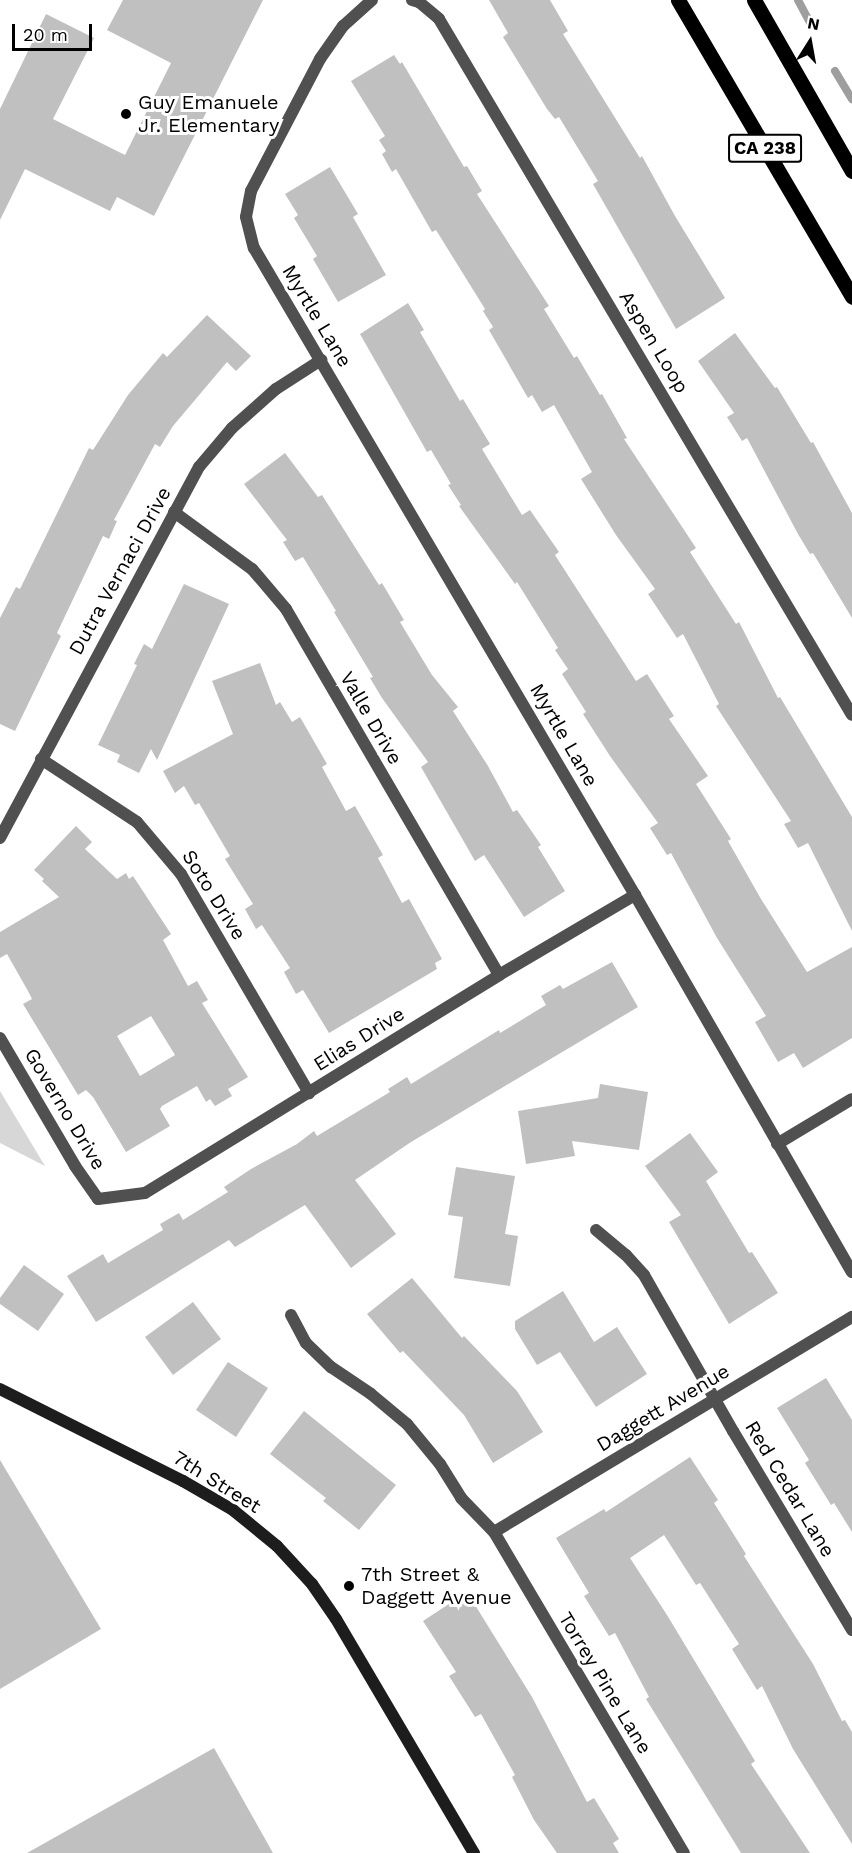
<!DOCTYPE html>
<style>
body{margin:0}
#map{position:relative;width:852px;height:1853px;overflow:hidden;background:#fff;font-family:"Work Sans",sans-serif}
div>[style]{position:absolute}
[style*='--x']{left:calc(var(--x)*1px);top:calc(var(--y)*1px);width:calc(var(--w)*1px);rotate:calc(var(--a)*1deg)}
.green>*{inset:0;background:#d7d7d7}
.stream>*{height:8px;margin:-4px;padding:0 4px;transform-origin:4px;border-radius:4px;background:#9e9e9e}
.building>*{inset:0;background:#c0c0c0}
.street>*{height:12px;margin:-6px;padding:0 6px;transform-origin:6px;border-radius:6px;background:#505050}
.secondary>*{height:12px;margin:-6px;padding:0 6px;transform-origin:6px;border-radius:6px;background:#1d1d1d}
.primary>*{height:15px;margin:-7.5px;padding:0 7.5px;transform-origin:7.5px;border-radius:7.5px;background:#000}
.dots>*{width:16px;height:16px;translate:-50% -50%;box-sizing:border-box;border:3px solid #fff;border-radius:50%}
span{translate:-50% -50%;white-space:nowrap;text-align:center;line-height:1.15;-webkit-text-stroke:6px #fff;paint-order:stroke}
.shield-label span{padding:2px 4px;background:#fff;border:2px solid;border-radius:4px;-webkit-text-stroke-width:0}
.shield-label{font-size:18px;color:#000;font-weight:700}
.poi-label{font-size:20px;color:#000}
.left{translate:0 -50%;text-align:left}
.street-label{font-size:20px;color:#000}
.north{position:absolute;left:780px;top:12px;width:60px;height:60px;-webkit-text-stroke:4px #fff;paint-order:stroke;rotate:11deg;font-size:16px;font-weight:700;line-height:24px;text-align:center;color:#000}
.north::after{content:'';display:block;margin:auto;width:21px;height:27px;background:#000;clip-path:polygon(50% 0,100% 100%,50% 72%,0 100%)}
.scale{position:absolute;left:12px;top:24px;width:80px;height:27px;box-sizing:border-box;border:3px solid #000;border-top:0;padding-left:8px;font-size:18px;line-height:21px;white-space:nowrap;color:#000;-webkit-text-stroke:4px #fff;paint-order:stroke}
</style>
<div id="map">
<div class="green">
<div style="clip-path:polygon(0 1091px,45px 1166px,0 1143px)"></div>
</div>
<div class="stream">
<div style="--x:798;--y:0;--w:27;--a:62"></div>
<div style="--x:835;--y:71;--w:33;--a:59"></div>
</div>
<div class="building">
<div style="clip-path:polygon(123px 0,263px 0,154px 216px,117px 197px,110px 211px,25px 169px,0 220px,0 109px,46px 14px,94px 38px,53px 119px,125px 155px,171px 63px,107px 30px)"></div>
<div style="clip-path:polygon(489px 0,550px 0,568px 31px,563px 34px,640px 158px,642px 156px,675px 216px,725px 298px,676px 329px,593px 184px,598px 181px,559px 117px,555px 119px,547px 109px,503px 37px,508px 33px)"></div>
<div style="clip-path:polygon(394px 55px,400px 64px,402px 62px,464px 167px,467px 166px,482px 191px,477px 194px,549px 306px,544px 309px,574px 358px,577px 356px,600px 395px,602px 394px,627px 438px,624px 439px,696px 548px,690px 552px,736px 624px,739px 622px,778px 698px,780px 697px,852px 817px,852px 931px,808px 843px,798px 848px,784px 824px,791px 821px,716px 706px,719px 704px,683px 634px,677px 638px,648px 594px,655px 589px,616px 535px,581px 479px,592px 472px,554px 405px,542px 412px,532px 395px,528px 398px,489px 330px,493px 327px,483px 311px,485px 309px,436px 230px,432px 232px,396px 169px,392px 172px,382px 154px,386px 151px,379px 140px,385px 136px,351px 81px)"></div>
<div style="clip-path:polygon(330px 167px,358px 214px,353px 217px,386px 275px,338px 302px,313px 259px,317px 256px,294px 218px,298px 215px,285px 194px)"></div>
<div style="clip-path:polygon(408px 303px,424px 330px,420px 332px,460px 401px,463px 399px,490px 444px,482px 449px,522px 515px,530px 510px,559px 552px,555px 555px,636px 681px,647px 674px,674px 716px,669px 719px,708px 776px,696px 784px,731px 839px,728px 841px,761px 899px,807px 972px,852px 947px,852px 1038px,803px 1068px,794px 1053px,778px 1062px,755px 1022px,766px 1016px,717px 938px,671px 853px,667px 855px,650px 828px,658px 823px,610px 756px,583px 714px,586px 712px,562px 674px,568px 669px,555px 650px,558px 648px,517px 582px,515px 584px,459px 506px,461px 505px,448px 485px,451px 484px,431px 450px,427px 452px,360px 334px)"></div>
<div style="clip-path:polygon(207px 315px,251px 356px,236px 371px,227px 362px,173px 426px,160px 447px,155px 444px,114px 520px,117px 521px,109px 539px,103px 536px,57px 633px,61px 636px,15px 731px,0 724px,0 618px,16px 587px,20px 589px,89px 448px,93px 450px,128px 395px,163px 353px,167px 357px)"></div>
<div style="clip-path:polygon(735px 333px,775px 388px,777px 387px,811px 443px,813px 442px,852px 513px,852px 618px,813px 553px,810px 554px,798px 534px,747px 438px,742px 441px,727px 417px,734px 413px,698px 361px)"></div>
<div style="clip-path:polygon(285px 453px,318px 497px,322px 495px,379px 585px,382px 583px,404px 620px,400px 622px,432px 675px,458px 707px,453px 711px,488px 766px,513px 812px,517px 810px,541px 845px,538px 847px,565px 891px,524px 917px,484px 855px,475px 861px,421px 767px,428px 762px,382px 698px,370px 678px,373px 677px,334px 612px,336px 611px,303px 557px,295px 561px,283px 542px,287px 540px,244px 484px)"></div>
<div style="clip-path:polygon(184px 584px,229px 604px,157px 760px,151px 749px,139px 773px,117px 762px,120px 755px,98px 745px,137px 665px,134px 664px,144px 644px,152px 649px)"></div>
<div style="clip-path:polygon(260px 663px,276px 705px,280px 702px,292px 722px,300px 717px,327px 764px,322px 767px,346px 811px,355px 806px,383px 855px,378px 858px,402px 903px,409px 899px,442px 959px,435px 963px,437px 969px,329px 1033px,303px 990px,296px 994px,284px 972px,290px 968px,262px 925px,256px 929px,245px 909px,253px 904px,225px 859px,230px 856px,199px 803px,195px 805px,184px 786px,175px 793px,163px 771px,233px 734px,212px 681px)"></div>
<div style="clip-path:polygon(evenodd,76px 826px,92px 842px,85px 849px,117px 879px,126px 873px,129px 879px,133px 876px,171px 934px,163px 940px,188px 986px,197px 981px,208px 1000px,202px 1003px,248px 1077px,228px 1089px,232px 1096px,215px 1106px,210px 1099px,206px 1102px,197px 1086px,162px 1106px,160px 1109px,170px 1126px,126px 1152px,93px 1097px,86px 1090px,78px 1095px,23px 1004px,32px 999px,28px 991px,7px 954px,0 958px,0 932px,59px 897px,42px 881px,44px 879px,34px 870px,76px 826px,151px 1016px,175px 1055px,140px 1076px,117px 1036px,151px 1016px)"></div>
<div style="clip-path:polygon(612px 962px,638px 1007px,411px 1142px,355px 1180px,396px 1234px,351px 1268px,305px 1205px,235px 1247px,229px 1240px,96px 1322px,67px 1276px,103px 1254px,108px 1263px,163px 1230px,160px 1224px,179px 1213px,183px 1220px,228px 1192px,224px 1187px,251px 1169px,297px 1144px,314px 1131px,317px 1136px,390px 1092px,388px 1089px,407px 1077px,411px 1084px,499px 1030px,500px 1033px,546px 1005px,541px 996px,560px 985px,563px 989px)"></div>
<div style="clip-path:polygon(600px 1084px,648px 1092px,639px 1150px,572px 1141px,575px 1156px,526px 1164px,518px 1111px,598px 1098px)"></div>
<div style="clip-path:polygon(690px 1133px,718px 1172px,706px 1181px,749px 1253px,752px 1252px,778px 1293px,729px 1324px,669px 1222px,681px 1215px,645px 1166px)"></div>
<div style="clip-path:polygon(456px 1167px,515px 1176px,505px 1234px,518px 1236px,510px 1286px,454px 1278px,463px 1217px,448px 1215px)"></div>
<div style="clip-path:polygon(24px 1265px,64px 1294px,38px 1331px,0 1304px,0 1298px)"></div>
<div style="clip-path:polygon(412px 1278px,462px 1338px,464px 1336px,517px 1391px,543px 1432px,493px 1463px,464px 1415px,403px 1351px,400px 1353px,367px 1314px)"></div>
<div style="clip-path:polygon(563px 1291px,594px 1342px,617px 1327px,647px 1374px,596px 1407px,560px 1352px,537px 1365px,515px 1329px,515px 1321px)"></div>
<div style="clip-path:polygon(193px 1302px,221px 1339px,173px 1375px,145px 1337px)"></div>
<div style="clip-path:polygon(228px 1362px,268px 1388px,236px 1437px,196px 1410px)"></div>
<div style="clip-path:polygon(826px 1378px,852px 1420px,852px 1532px,834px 1503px,831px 1505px,805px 1463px,809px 1460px,777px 1408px)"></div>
<div style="clip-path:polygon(304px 1411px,396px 1485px,359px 1530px,323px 1501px,326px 1498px,270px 1454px)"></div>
<div style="clip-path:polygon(690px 1457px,718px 1500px,714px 1503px,746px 1554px,744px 1556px,813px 1664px,842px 1721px,845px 1720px,852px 1732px,852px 1844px,793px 1749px,762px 1686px,757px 1690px,732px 1649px,739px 1644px,700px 1583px,696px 1585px,664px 1535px,630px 1558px,667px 1615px,755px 1761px,751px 1764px,810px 1853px,741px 1853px,646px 1699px,649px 1697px,615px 1633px,609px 1636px,584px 1596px,589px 1593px,556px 1538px,604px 1509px,606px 1512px)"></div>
<div style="clip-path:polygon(0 1460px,101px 1629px,0 1689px)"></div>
<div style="clip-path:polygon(467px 1592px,532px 1697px,587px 1802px,594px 1798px,619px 1839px,613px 1843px,619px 1853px,557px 1853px,534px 1820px,512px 1777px,515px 1775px,481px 1714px,475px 1717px,449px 1676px,456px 1672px,423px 1621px)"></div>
<div style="clip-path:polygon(214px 1748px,273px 1853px,27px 1853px)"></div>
</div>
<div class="street">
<div style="--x:372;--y:0;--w:39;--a:138"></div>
<div style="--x:343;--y:26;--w:40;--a:124.9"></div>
<div style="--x:320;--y:59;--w:149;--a:117.6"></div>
<div style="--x:251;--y:191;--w:26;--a:101"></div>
<div style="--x:246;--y:217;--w:32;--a:76"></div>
<div style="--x:254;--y:248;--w:751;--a:59.51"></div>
<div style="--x:635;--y:895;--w:435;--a:60.1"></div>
<div style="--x:412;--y:0;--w:7;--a:16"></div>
<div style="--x:419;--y:2;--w:26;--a:40"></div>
<div style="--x:439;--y:19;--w:809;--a:59.32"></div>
<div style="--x:174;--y:512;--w:97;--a:36.2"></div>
<div style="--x:252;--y:569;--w:52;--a:49.6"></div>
<div style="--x:286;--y:609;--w:423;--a:59.8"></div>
<div style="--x:41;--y:759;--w:115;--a:33.3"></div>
<div style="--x:137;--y:822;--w:68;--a:49.8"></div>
<div style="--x:181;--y:874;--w:254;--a:59.7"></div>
<div style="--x:0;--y:838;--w:421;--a:-61.8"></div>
<div style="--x:199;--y:467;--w:51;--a:-49.8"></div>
<div style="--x:232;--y:428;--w:59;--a:-41.6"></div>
<div style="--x:276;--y:389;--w:54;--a:-32.8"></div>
<div style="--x:0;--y:1038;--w:148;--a:59.6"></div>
<div style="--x:75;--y:1166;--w:40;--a:55.1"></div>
<div style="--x:98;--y:1199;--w:47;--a:-7.3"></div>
<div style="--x:145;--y:1193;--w:416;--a:-31.6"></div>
<div style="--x:499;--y:975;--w:158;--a:-30.5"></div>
<div style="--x:777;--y:1144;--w:87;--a:-31"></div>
<div style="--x:596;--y:1230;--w:39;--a:40"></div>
<div style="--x:626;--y:1255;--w:27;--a:48"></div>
<div style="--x:644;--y:1275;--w:180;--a:60.3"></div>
<div style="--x:733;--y:1431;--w:232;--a:59.1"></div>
<div style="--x:291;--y:1315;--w:32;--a:62"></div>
<div style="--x:306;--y:1343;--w:35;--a:44"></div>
<div style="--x:331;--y:1367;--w:48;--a:34"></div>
<div style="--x:371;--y:1394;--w:47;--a:39.8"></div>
<div style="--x:407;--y:1424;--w:52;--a:50.5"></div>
<div style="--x:440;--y:1464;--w:40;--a:58"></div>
<div style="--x:461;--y:1498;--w:47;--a:45.9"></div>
<div style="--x:494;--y:1532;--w:373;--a:59.4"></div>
<div style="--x:494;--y:1532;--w:418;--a:-31"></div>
</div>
<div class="secondary">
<div style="--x:0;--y:1389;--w:205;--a:26.7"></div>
<div style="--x:183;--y:1481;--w:58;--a:30.1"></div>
<div style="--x:233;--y:1510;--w:57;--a:39.3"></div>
<div style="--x:277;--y:1546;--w:52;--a:47.4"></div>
<div style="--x:312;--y:1584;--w:42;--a:55.6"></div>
<div style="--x:336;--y:1619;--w:272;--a:59.5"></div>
</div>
<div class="primary">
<div style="--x:678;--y:0;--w:344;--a:59.6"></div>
<div style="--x:754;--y:0;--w:197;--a:60.2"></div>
</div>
<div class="dots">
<div style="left:126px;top:114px;background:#000"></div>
<div style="left:349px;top:1586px;background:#000"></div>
</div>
<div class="shield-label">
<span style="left:765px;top:148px">CA 238</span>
</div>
<div class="poi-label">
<span class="left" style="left:138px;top:114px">Guy Emanuele<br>Jr. Elementary</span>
<span class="left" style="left:361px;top:1586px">7th Street &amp;<br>Daggett Avenue</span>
</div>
<div class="street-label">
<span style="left:317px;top:316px;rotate:59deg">Myrtle Lane</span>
<span style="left:654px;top:342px;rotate:59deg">Aspen Loop</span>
<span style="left:120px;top:571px;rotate:-61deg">Dutra Vernaci Drive</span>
<span style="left:371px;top:718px;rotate:60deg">Valle Drive</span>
<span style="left:564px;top:735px;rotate:60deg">Myrtle Lane</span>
<span style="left:214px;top:895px;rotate:58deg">Soto Drive</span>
<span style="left:359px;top:1039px;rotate:-32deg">Elias Drive</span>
<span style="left:65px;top:1109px;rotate:59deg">Governo Drive</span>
<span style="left:663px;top:1408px;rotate:-31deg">Daggett Avenue</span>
<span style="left:217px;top:1482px;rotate:32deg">7th Street</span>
<span style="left:790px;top:1489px;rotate:59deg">Red Cedar Lane</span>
<span style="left:605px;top:1683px;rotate:59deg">Torrey Pine Lane</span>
</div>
<div class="north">N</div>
<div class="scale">20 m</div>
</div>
